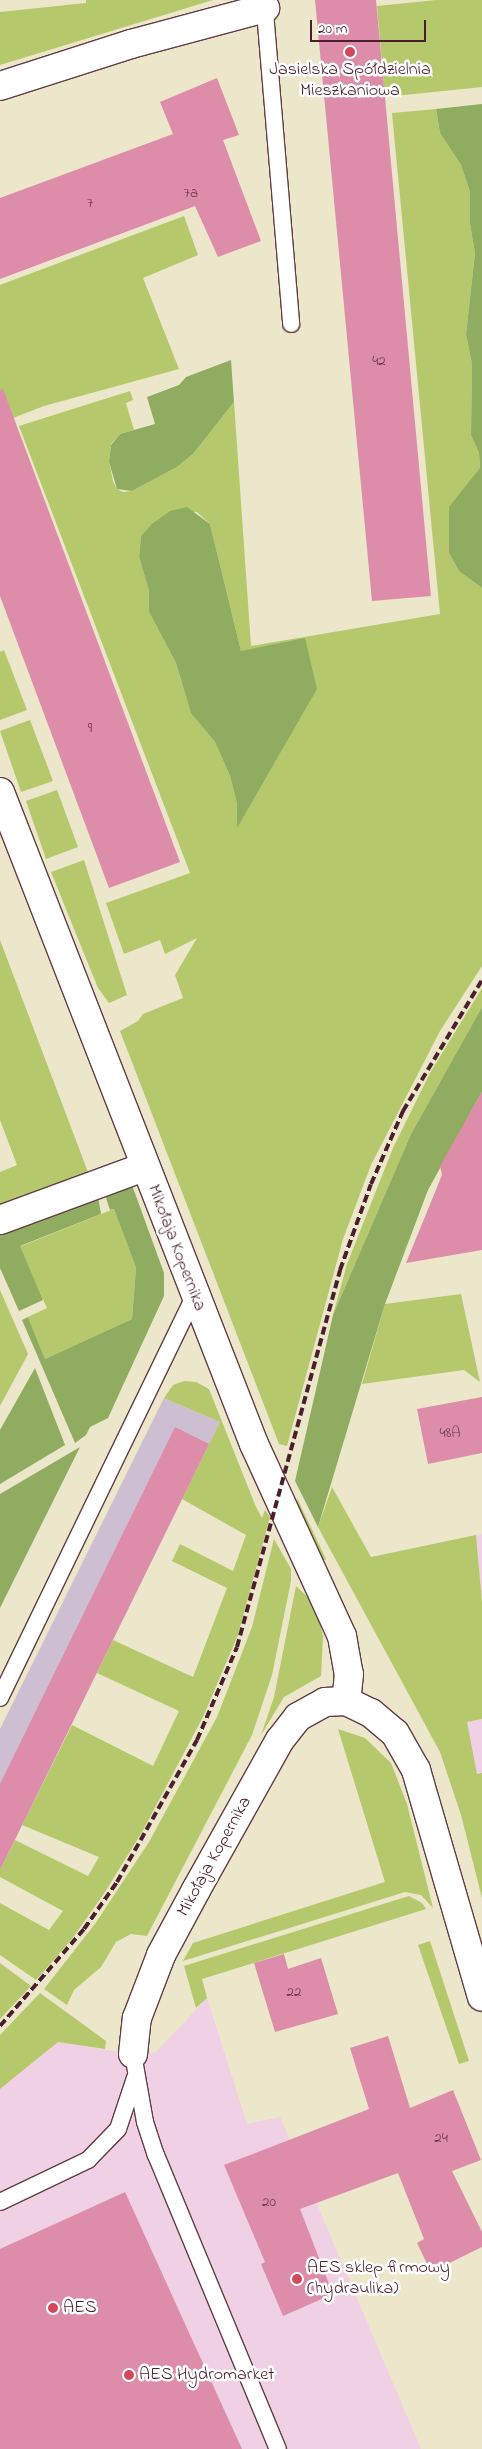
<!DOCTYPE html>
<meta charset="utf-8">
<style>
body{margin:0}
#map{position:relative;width:482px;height:2449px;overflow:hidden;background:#ece6ca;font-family:"Indie Flower",sans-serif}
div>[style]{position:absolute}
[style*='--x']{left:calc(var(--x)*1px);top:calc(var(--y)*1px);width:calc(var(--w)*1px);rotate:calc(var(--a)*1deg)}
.built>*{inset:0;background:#f0d0e5}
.industrial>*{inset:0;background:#cebed2}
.green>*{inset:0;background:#b5c86c}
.forest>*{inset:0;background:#90ac60}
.building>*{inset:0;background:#dd8da9}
.roads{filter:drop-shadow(1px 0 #623d43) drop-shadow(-1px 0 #623d43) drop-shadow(0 1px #623d43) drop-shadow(0 -1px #623d43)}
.service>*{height:16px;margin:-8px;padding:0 8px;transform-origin:8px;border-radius:8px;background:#fff}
.minor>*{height:28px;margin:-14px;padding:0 14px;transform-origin:14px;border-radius:14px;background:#fff}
.rail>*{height:4px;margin-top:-2px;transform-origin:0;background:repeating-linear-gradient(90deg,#4a1f2b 0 8px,transparent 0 12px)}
.dots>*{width:14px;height:14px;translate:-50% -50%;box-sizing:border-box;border:2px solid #fff;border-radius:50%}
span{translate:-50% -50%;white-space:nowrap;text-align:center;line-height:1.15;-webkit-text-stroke:5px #fff;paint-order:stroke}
.number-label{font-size:15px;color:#6f3a4a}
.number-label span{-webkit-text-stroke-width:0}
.poi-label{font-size:18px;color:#4a1f2b}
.left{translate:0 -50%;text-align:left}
.street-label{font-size:18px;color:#4a1f2b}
.scale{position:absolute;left:310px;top:20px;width:116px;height:22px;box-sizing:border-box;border:2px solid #4a1f2b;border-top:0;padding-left:6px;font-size:15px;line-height:18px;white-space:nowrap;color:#4a1f2b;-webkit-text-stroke:4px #fff;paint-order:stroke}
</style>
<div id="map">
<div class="built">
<div style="clip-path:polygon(482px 1534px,482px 1602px,476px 1535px)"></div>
<div style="clip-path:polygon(482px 1719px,482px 1773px,477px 1774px,466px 1722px)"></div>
<div style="clip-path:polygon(207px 1998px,247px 2124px,280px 2117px,421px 2449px,0 2449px,0 2089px,58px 2042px,133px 2054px,155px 2053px)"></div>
</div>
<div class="industrial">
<div style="clip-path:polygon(164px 1398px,220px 1422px,0 1870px,0 1729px)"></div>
</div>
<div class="green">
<div style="clip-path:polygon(86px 0,213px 0,0 65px,0 12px,86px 3px)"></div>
<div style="clip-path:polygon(436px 0,482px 0,482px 87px,385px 97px,377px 6px)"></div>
<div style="clip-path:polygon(evenodd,436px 109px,440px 133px,461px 165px,470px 192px,470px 224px,475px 253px,466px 334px,472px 364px,471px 435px,479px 453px,480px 469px,450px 507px,449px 553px,459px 571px,482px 588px,482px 966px,440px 1031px,371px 1165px,343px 1239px,287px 1446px,279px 1444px,120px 1031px,138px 1021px,143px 1014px,183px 998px,175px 975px,197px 938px,165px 954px,160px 940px,124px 954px,106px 903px,190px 873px,19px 426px,130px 391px,133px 400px,126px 403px,134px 430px,120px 434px,111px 444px,109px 462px,113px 481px,117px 489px,123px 492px,132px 491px,177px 467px,193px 454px,234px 402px,251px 646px,440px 614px,392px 113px,436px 109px,170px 511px,197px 512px,210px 524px,241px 651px,237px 827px,237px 804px,230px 776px,215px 742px,191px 712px,176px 663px,149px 612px,149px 591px,139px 557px,141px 536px,170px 511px)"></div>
<div style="clip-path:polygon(184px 216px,198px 255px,143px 278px,179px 369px,44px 406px,0 423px,0 285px)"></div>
<div style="clip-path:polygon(4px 650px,27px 710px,0 720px,0 652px)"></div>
<div style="clip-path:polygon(30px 720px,53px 781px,21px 792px,0 731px)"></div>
<div style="clip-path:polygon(57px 790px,78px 847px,46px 859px,26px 801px)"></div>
<div style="clip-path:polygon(84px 860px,127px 995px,109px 1003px,98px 988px,51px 872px)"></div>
<div style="clip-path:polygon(0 940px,91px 1180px,0 1214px,0 1172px,17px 1165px,0 1120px)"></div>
<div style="clip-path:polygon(482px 988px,482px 1007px,411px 1134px,333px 1315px,347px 1264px,393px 1148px,430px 1073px)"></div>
<div style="clip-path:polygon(114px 1209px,136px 1268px,132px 1319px,45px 1359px,28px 1317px,47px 1308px,19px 1247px)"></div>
<div style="clip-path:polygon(0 1290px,28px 1354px,0 1406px)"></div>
<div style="clip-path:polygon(461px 1294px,480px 1382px,464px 1370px,362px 1384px,385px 1304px)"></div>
<div style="clip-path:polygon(184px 1381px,196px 1382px,209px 1389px,256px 1507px,262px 1518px,265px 1510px,270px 1517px,238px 1635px,203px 1717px,142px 1832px,105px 1892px,72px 1939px,36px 1980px,0 1955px,0 1903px,49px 1930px,63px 1911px,0 1877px,0 1870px,15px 1840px,88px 1876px,99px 1857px,22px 1825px,72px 1725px,153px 1766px,179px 1711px,97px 1673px,113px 1640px,193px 1677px,227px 1588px,172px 1561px,180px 1544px,233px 1571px,246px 1535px,182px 1499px,220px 1422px,164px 1398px,173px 1385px)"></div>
<div style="clip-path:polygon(332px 1487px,371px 1557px,476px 1535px,482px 1602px,482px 1719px,467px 1722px,477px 1774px,482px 1773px,482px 1898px,461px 1815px,440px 1752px,318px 1527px)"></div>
<div style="clip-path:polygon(297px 1498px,326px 1559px,297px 1575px)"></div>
<div style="clip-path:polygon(274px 1539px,291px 1569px,291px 1581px,272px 1675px,252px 1735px,147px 1936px,131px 1934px,116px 1942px,101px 1967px,74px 1990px,67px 2005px,44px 1989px,95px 1924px,149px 1842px,217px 1717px,252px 1627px)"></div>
<div style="clip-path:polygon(296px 1586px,313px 1602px,317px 1612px,323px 1636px,321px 1676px,284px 1697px,261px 1735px,274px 1697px)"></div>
<div style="clip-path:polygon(338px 1729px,365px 1738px,391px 1763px,407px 1804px,433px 1908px,421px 1895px,405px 1892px,183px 1961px,193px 1943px,385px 1882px)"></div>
<div style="clip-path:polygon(409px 1896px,422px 1903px,426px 1909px,202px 1979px,207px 1998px,196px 2008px,184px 1966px)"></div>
<div style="clip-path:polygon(430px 1941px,469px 2061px,459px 2064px,418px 1945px)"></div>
<div style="clip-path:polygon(0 1963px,31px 1986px,0 2019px)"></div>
<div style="clip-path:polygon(40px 1993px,106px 2041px,105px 2049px,58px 2042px,0 2089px,0 2035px)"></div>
</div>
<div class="forest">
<div style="clip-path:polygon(482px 104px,482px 588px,459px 571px,449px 553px,449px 507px,480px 468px,479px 453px,471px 435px,472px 364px,466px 334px,475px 253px,470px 224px,470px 192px,461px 165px,440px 133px,436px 109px)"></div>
<div style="clip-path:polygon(231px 360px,234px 402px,193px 454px,177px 467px,132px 491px,117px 489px,109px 462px,111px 445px,120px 434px,155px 424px,147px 397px,179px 385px,186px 377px)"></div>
<div style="clip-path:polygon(187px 507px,210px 524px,241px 651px,305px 638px,317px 689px,237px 828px,237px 804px,230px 776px,215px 742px,191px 713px,176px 663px,149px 612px,149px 591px,139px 557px,141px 536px,152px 524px,170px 511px)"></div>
<div style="clip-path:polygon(482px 1007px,482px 1092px,428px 1190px,385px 1304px,318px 1527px,295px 1481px,333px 1315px,411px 1134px)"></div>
<div style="clip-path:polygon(132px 1185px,164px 1273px,164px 1296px,108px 1418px,90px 1427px,86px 1435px,75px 1443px,22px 1320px,28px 1317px,45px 1359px,132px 1319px,136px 1268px,114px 1209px,110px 1210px,105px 1195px)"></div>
<div style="clip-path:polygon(98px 1196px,101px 1214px,20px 1246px,43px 1300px,19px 1311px,0 1268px,0 1234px)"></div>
<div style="clip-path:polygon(35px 1368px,65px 1445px,0 1484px,0 1430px)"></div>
<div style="clip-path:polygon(80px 1447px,0 1608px,0 1494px)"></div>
</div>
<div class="building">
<div style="clip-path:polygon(315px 0,376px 0,431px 596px,372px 601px)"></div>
<div style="clip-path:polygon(217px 78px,239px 135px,223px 140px,261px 241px,218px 257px,195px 206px,0 279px,0 198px,173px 134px,160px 102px)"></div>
<div style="clip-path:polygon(3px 389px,180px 862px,109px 888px,0 596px,0 390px)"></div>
<div style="clip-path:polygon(482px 1092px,482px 1250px,406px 1263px,442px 1175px,440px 1166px)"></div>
<div style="clip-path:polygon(482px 1397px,482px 1453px,428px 1464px,417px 1409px)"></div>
<div style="clip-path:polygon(175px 1427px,209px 1444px,0 1870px,0 1784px)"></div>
<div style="clip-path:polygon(284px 1954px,288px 1969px,321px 1958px,338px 2014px,275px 2032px,254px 1963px)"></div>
<div style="clip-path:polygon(388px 2036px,410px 2108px,453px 2090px,481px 2160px,452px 2171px,482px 2232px,482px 2247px,431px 2272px,417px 2243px,424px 2239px,398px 2173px,300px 2209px,333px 2294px,283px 2316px,261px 2264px,265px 2262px,224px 2165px,369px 2109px,350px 2048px)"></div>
<div style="clip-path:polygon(125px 2192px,242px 2449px,0 2449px,0 2249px)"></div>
</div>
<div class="roads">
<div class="service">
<div style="--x:264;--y:0;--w:325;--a:85.2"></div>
<div style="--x:0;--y:1698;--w:448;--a:-64.2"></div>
<div style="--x:133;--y:2054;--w:69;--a:80"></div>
<div style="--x:145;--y:2122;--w:35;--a:72"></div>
<div style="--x:156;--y:2155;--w:318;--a:67.5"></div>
<div style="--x:0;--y:2202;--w:98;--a:-25.5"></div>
<div style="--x:88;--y:2160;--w:43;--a:-45.9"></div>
<div style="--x:118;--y:2129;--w:54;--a:-71.6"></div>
</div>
<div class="minor">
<div style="--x:0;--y:86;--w:138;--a:-17.8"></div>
<div style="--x:131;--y:44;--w:139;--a:-15"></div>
<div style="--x:0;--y:792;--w:700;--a:68.72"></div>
<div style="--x:254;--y:1444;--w:211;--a:65.4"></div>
<div style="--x:342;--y:1636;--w:39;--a:80"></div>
<div style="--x:349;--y:1674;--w:27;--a:96"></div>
<div style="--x:0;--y:1220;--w:153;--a:-20.2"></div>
<div style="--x:133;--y:2054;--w:36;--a:-84"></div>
<div style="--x:137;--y:2018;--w:67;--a:-69.1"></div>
<div style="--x:161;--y:1955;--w:74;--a:-61.7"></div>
<div style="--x:196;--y:1890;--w:172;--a:-60.8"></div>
<div style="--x:280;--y:1740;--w:29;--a:-52"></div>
<div style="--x:298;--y:1717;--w:31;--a:-29"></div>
<div style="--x:325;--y:1702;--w:21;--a:-3"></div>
<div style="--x:346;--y:1701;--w:28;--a:26"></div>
<div style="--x:371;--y:1713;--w:31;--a:40"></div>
<div style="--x:395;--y:1733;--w:43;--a:60.4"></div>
<div style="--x:416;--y:1770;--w:236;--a:73.8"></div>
</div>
</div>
<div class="rail">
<div style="--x:0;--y:2026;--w:128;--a:-49.1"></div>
<div style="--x:84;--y:1929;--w:57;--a:-54.9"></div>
<div style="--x:117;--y:1882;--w:163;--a:-60.6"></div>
<div style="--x:197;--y:1740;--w:101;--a:-66.7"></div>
<div style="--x:237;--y:1647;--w:391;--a:-74.7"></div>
<div style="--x:340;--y:1270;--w:91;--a:-70.2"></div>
<div style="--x:371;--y:1184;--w:80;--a:-66.3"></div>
<div style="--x:403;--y:1111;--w:153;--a:-58.9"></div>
</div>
<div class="dots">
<div style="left:350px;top:52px;background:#d1495b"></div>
<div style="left:297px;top:2279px;background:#d1495b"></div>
<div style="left:53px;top:2308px;background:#d1495b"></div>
<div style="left:129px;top:2375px;background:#d1495b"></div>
</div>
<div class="number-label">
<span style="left:191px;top:194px">7a</span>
<span style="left:90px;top:204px">7</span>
<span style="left:379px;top:362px">42</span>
<span style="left:90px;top:729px">9</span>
<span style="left:450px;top:1434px">48A</span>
<span style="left:294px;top:1993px">22</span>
<span style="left:441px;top:2139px">24</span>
<span style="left:269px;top:2203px">20</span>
</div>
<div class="poi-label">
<span style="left:350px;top:81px">Jasielska Spółdzielnia<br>Mieszkaniowa</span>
<span class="left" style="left:307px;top:2279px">AES sklep firmowy<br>(hydraulika)</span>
<span class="left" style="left:63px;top:2308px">AES</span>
<span class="left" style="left:139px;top:2375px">AES Hydromarket</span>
</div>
<div class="street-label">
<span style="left:176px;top:1248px;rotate:69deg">Mikołaja Kopernika</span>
<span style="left:215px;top:1857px;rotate:-61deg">Mikołaja Kopernika</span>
</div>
<div class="scale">20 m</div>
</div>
